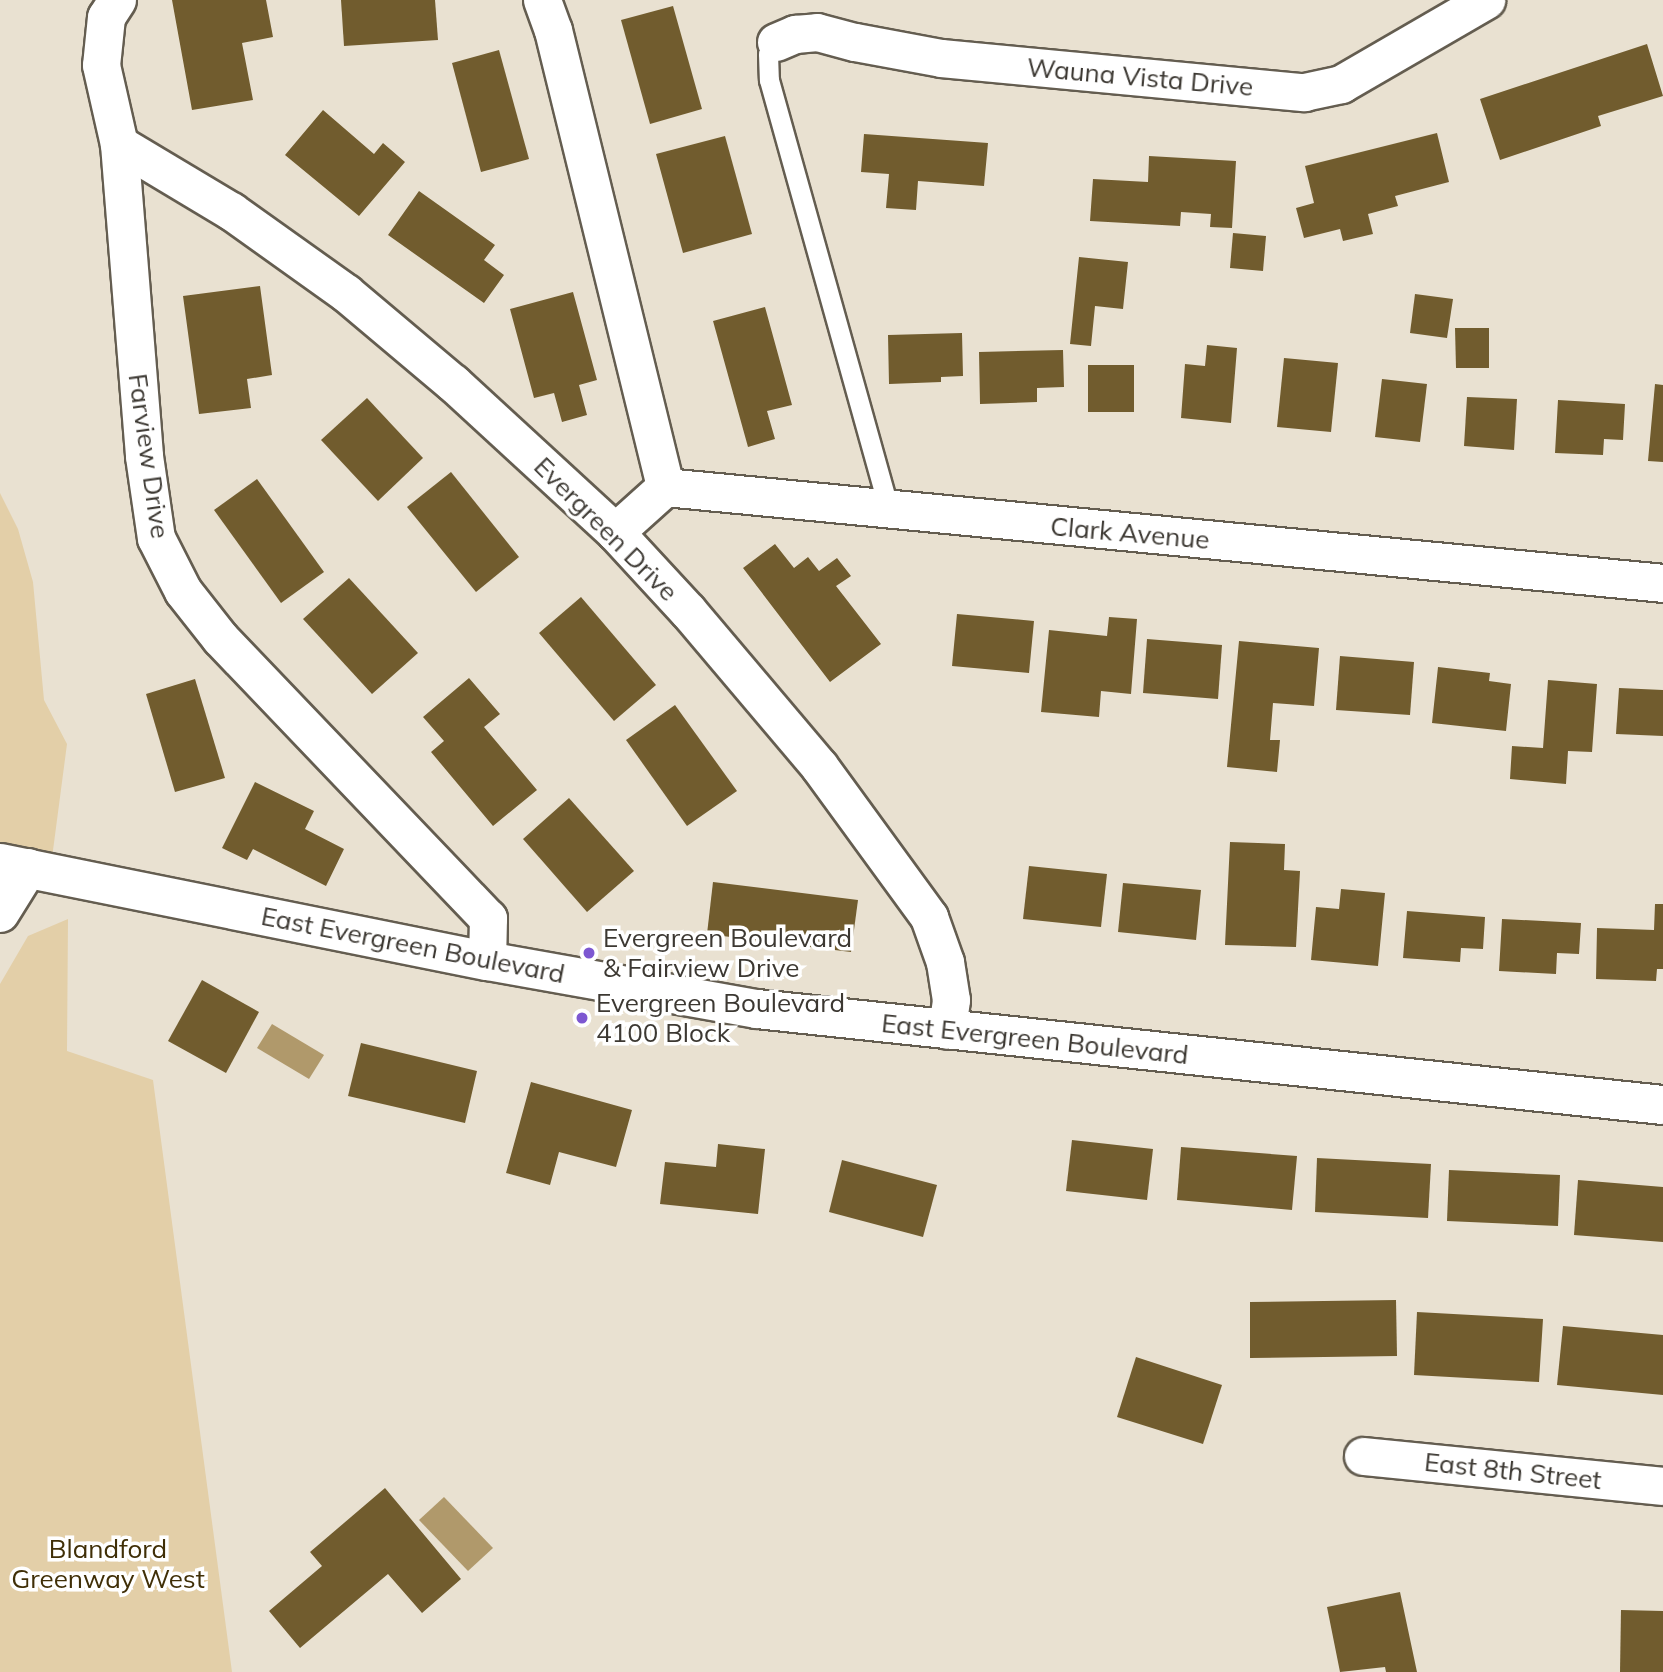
<!DOCTYPE html>
<style>
body{margin:0}
#map{position:relative;width:1663px;height:1672px;overflow:hidden;background:#e9e1d1;font-family:Mulish,sans-serif}
div>[style]{position:absolute}
[style*='--x']{left:calc(var(--x)*1px);top:calc(var(--y)*1px);width:calc(var(--w)*1px);rotate:calc(var(--a)*1deg)}
.green>*{inset:0;background:#e3cfa8}
.water>*{inset:0;background:#b0996b}
.building>*{inset:0;background:#715c2e}
.roads{filter:drop-shadow(2px 0 #645d50) drop-shadow(-2px 0 #645d50) drop-shadow(0 2px #645d50) drop-shadow(0 -2px #645d50)}
.service>*{height:19px;margin:-9.5px;padding:0 9.5px;transform-origin:9.5px;border-radius:9.5px;background:#fff}
.minor>*{height:37px;margin:-18.5px;padding:0 18.5px;transform-origin:18.5px;border-radius:18.5px;background:#fff}
.tertiary>*{height:38px;margin:-19px;padding:0 19px;transform-origin:19px;border-radius:19px;background:#fff}
.dots>*{width:19px;height:19px;translate:-50% -50%;box-sizing:border-box;border:4px solid #fff;border-radius:50%}
span{translate:-50% -50%;white-space:nowrap;text-align:center;line-height:1.15;-webkit-text-stroke:7px #fff;paint-order:stroke}
.street-label{font-size:26px;color:#3c3832}
.poi-label{font-size:26px;color:#3c3832}
.left{translate:0 -50%;text-align:left}
.park-label{font-size:26px;color:#402f07}
</style>
<div id="map">
<div class="green">
<div style="clip-path:polygon(0 493px,18px 529px,33px 582px,44px 700px,67px 744px,52px 858px,0 845px)"></div>
<div style="clip-path:polygon(68px 919px,67px 1051px,153px 1080px,232px 1672px,0 1672px,0 984px,28px 936px)"></div>
</div>
<div class="water">
<div style="clip-path:polygon(272px 1024px,324px 1055px,309px 1079px,257px 1048px)"></div>
<div style="clip-path:polygon(444px 1497px,493px 1548px,468px 1571px,419px 1520px)"></div>
</div>
<div class="building">
<div style="clip-path:polygon(172px 0,266px 0,273px 37px,242px 43px,253px 100px,192px 110px)"></div>
<div style="clip-path:polygon(341px 0,435px 0,438px 40px,344px 46px)"></div>
<div style="clip-path:polygon(673px 6px,702px 109px,650px 124px,621px 20px)"></div>
<div style="clip-path:polygon(1647px 44px,1663px 96px,1598px 116px,1601px 126px,1500px 160px,1480px 99px)"></div>
<div style="clip-path:polygon(499px 50px,529px 159px,481px 172px,452px 63px)"></div>
<div style="clip-path:polygon(323px 110px,374px 154px,383px 143px,405px 162px,359px 216px,285px 155px)"></div>
<div style="clip-path:polygon(1437px 133px,1449px 182px,1395px 196px,1398px 206px,1368px 214px,1373px 234px,1343px 241px,1340px 229px,1304px 238px,1296px 208px,1314px 203px,1305px 166px)"></div>
<div style="clip-path:polygon(864px 134px,988px 143px,984px 186px,918px 181px,916px 210px,886px 208px,889px 174px,861px 172px)"></div>
<div style="clip-path:polygon(725px 136px,752px 234px,683px 253px,656px 154px)"></div>
<div style="clip-path:polygon(1149px 156px,1236px 161px,1232px 228px,1210px 227px,1211px 214px,1181px 212px,1180px 226px,1090px 221px,1093px 179px,1148px 182px)"></div>
<div style="clip-path:polygon(419px 191px,495px 245px,484px 260px,504px 275px,484px 303px,388px 235px)"></div>
<div style="clip-path:polygon(1233px 233px,1266px 236px,1263px 271px,1230px 268px)"></div>
<div style="clip-path:polygon(1079px 257px,1128px 262px,1123px 309px,1095px 306px,1091px 346px,1070px 344px)"></div>
<div style="clip-path:polygon(260px 286px,272px 375px,247px 379px,251px 408px,199px 414px,183px 296px)"></div>
<div style="clip-path:polygon(573px 292px,597px 380px,579px 385px,587px 415px,562px 422px,554px 393px,534px 398px,510px 309px)"></div>
<div style="clip-path:polygon(1415px 294px,1453px 299px,1447px 338px,1410px 333px)"></div>
<div style="clip-path:polygon(765px 307px,792px 405px,767px 411px,775px 439px,748px 447px,713px 321px)"></div>
<div style="clip-path:polygon(1455px 328px,1489px 328px,1489px 368px,1456px 368px)"></div>
<div style="clip-path:polygon(962px 333px,963px 376px,941px 377px,941px 382px,889px 384px,888px 335px)"></div>
<div style="clip-path:polygon(1207px 345px,1237px 348px,1231px 423px,1181px 418px,1185px 364px,1205px 366px)"></div>
<div style="clip-path:polygon(1063px 350px,1064px 387px,1037px 388px,1037px 402px,980px 404px,979px 352px)"></div>
<div style="clip-path:polygon(1284px 358px,1338px 363px,1331px 432px,1277px 427px)"></div>
<div style="clip-path:polygon(1088px 365px,1134px 365px,1134px 412px,1088px 412px)"></div>
<div style="clip-path:polygon(1382px 379px,1427px 384px,1420px 442px,1375px 437px)"></div>
<div style="clip-path:polygon(1655px 384px,1663px 385px,1663px 462px,1648px 461px)"></div>
<div style="clip-path:polygon(1467px 397px,1517px 399px,1514px 450px,1464px 446px)"></div>
<div style="clip-path:polygon(367px 398px,423px 458px,378px 501px,321px 440px)"></div>
<div style="clip-path:polygon(1558px 400px,1625px 404px,1623px 440px,1604px 439px,1603px 455px,1555px 453px)"></div>
<div style="clip-path:polygon(451px 472px,519px 557px,476px 592px,407px 507px)"></div>
<div style="clip-path:polygon(257px 479px,324px 572px,281px 603px,214px 510px)"></div>
<div style="clip-path:polygon(775px 544px,794px 568px,808px 557px,819px 571px,837px 558px,851px 576px,836px 586px,881px 644px,830px 682px,743px 568px)"></div>
<div style="clip-path:polygon(349px 578px,418px 653px,372px 694px,303px 619px)"></div>
<div style="clip-path:polygon(581px 597px,656px 685px,614px 721px,539px 633px)"></div>
<div style="clip-path:polygon(957px 614px,1034px 621px,1029px 673px,952px 666px)"></div>
<div style="clip-path:polygon(1109px 617px,1137px 619px,1131px 694px,1101px 691px,1099px 717px,1041px 712px,1049px 630px,1107px 636px)"></div>
<div style="clip-path:polygon(1147px 639px,1222px 645px,1218px 699px,1143px 693px)"></div>
<div style="clip-path:polygon(1239px 641px,1319px 648px,1314px 706px,1273px 703px,1270px 740px,1280px 740px,1277px 772px,1227px 767px)"></div>
<div style="clip-path:polygon(1340px 656px,1414px 662px,1410px 715px,1336px 710px)"></div>
<div style="clip-path:polygon(1438px 667px,1490px 673px,1489px 681px,1511px 684px,1506px 731px,1432px 723px)"></div>
<div style="clip-path:polygon(469px 678px,500px 714px,484px 727px,537px 790px,493px 826px,431px 752px,444px 741px,423px 717px)"></div>
<div style="clip-path:polygon(195px 679px,225px 778px,175px 792px,146px 694px)"></div>
<div style="clip-path:polygon(1548px 680px,1597px 684px,1592px 752px,1568px 751px,1566px 784px,1510px 779px,1512px 746px,1543px 748px)"></div>
<div style="clip-path:polygon(1619px 688px,1663px 690px,1663px 736px,1616px 734px)"></div>
<div style="clip-path:polygon(675px 705px,737px 791px,687px 826px,626px 740px)"></div>
<div style="clip-path:polygon(255px 782px,314px 811px,305px 829px,344px 849px,326px 886px,253px 849px,247px 860px,222px 848px)"></div>
<div style="clip-path:polygon(569px 798px,634px 871px,587px 912px,523px 839px)"></div>
<div style="clip-path:polygon(1230px 842px,1285px 844px,1284px 870px,1300px 871px,1296px 947px,1225px 945px)"></div>
<div style="clip-path:polygon(1029px 866px,1107px 874px,1101px 927px,1023px 919px)"></div>
<div style="clip-path:polygon(713px 882px,858px 900px,851px 952px,707px 934px)"></div>
<div style="clip-path:polygon(1123px 883px,1201px 890px,1196px 940px,1118px 932px)"></div>
<div style="clip-path:polygon(1341px 889px,1385px 893px,1378px 966px,1311px 960px,1316px 907px,1339px 909px)"></div>
<div style="clip-path:polygon(1655px 904px,1663px 904px,1663px 969px,1657px 969px,1656px 981px,1596px 979px,1597px 928px,1654px 930px)"></div>
<div style="clip-path:polygon(1407px 911px,1485px 917px,1483px 949px,1461px 948px,1460px 962px,1403px 958px)"></div>
<div style="clip-path:polygon(1502px 919px,1581px 923px,1579px 954px,1557px 953px,1556px 974px,1499px 971px)"></div>
<div style="clip-path:polygon(202px 980px,259px 1012px,226px 1073px,168px 1041px)"></div>
<div style="clip-path:polygon(361px 1043px,477px 1071px,465px 1123px,348px 1096px)"></div>
<div style="clip-path:polygon(531px 1082px,632px 1110px,616px 1167px,559px 1152px,550px 1185px,506px 1173px)"></div>
<div style="clip-path:polygon(1072px 1140px,1153px 1149px,1147px 1200px,1066px 1191px)"></div>
<div style="clip-path:polygon(718px 1144px,765px 1149px,758px 1214px,660px 1204px,665px 1162px,716px 1167px)"></div>
<div style="clip-path:polygon(1181px 1147px,1297px 1156px,1292px 1210px,1177px 1200px)"></div>
<div style="clip-path:polygon(1317px 1158px,1431px 1164px,1428px 1218px,1315px 1212px)"></div>
<div style="clip-path:polygon(842px 1160px,937px 1185px,923px 1237px,829px 1212px)"></div>
<div style="clip-path:polygon(1449px 1170px,1560px 1175px,1558px 1226px,1447px 1221px)"></div>
<div style="clip-path:polygon(1578px 1180px,1663px 1187px,1663px 1242px,1574px 1235px)"></div>
<div style="clip-path:polygon(1396px 1300px,1397px 1356px,1250px 1358px,1250px 1302px)"></div>
<div style="clip-path:polygon(1417px 1312px,1543px 1319px,1539px 1382px,1414px 1375px)"></div>
<div style="clip-path:polygon(1563px 1326px,1663px 1335px,1663px 1395px,1557px 1385px)"></div>
<div style="clip-path:polygon(1136px 1357px,1222px 1385px,1203px 1444px,1117px 1417px)"></div>
<div style="clip-path:polygon(385px 1488px,461px 1579px,422px 1613px,388px 1574px,300px 1648px,269px 1611px,322px 1566px,310px 1552px)"></div>
<div style="clip-path:polygon(1400px 1592px,1417px 1672px,1386px 1672px,1385px 1667px,1340px 1672px,1327px 1607px)"></div>
<div style="clip-path:polygon(1621px 1610px,1663px 1611px,1663px 1672px,1620px 1672px)"></div>
</div>
<div class="roads">
<div class="service">
<div style="--x:776;--y:42;--w:14;--a:124"></div>
<div style="--x:768;--y:54;--w:26;--a:88"></div>
<div style="--x:769;--y:80;--w:446;--a:74.4"></div>
</div>
<div class="minor">
<div style="--x:117;--y:0;--w:20;--a:123"></div>
<div style="--x:106;--y:17;--w:48;--a:95.9"></div>
<div style="--x:101;--y:65;--w:81;--a:77.2"></div>
<div style="--x:119;--y:144;--w:313;--a:85.4"></div>
<div style="--x:144;--y:456;--w:83;--a:81.7"></div>
<div style="--x:156;--y:538;--w:59;--a:63"></div>
<div style="--x:183;--y:591;--w:60;--a:51.8"></div>
<div style="--x:220;--y:638;--w:388;--a:46.3"></div>
<div style="--x:488;--y:918;--w:43;--a:91.3"></div>
<div style="--x:542;--y:0;--w:32;--a:70"></div>
<div style="--x:553;--y:30;--w:471;--a:76.2"></div>
<div style="--x:776;--y:42;--w:21;--a:-23"></div>
<div style="--x:795;--y:34;--w:22;--a:-5"></div>
<div style="--x:817;--y:32;--w:39;--a:15"></div>
<div style="--x:855;--y:42;--w:87;--a:10.5"></div>
<div style="--x:941;--y:58;--w:365;--a:5.4"></div>
<div style="--x:1304;--y:92;--w:38;--a:-12"></div>
<div style="--x:1341;--y:84;--w:168;--a:-30.1"></div>
<div style="--x:119;--y:144;--w:131;--a:30.9"></div>
<div style="--x:231;--y:211;--w:141;--a:35.5"></div>
<div style="--x:346;--y:293;--w:140;--a:40.1"></div>
<div style="--x:453;--y:383;--w:220;--a:42.6"></div>
<div style="--x:615;--y:532;--w:108;--a:47.3"></div>
<div style="--x:688;--y:611;--w:203;--a:49.8"></div>
<div style="--x:819;--y:766;--w:187;--a:53.9"></div>
<div style="--x:929;--y:917;--w:48;--a:70.4"></div>
<div style="--x:945;--y:962;--w:38;--a:81"></div>
<div style="--x:951;--y:1000;--w:30;--a:98"></div>
<div style="--x:615;--y:532;--w:67;--a:-42"></div>
<div style="--x:665;--y:487;--w:1003;--a:5.49"></div>
<div style="--x:1363;--y:1456;--w:301;--a:5.7"></div>
</div>
<div class="tertiary">
<div style="--x:0;--y:863;--w:497;--a:11.4"></div>
<div style="--x:487;--y:961;--w:274;--a:10.1"></div>
<div style="--x:757;--y:1009;--w:911;--a:6.05"></div>
<div style="--x:0;--y:913;--w:53;--a:-58.1"></div>
</div>
</div>
<div class="dots">
<div style="left:589px;top:953px;background:#7d57d1"></div>
<div style="left:582px;top:1018px;background:#7d57d1"></div>
</div>
<div class="street-label">
<span style="left:1140px;top:77px;rotate:5deg">Wauna Vista Drive</span>
<span style="left:149px;top:456px;rotate:82deg">Farview Drive</span>
<span style="left:606px;top:529px;rotate:45deg">Evergreen Drive</span>
<span style="left:1130px;top:533px;rotate:5deg">Clark Avenue</span>
<span style="left:413px;top:945px;rotate:11deg">East Evergreen Boulevard</span>
<span style="left:1035px;top:1039px;rotate:6deg">East Evergreen Boulevard</span>
<span style="left:1513px;top:1471px;rotate:6deg">East 8th Street</span>
</div>
<div class="poi-label">
<span class="left" style="left:603px;top:953px">Evergreen Boulevard<br>&amp; Fairview Drive</span>
<span class="left" style="left:596px;top:1018px">Evergreen Boulevard<br>4100 Block</span>
</div>
<div class="park-label">
<span style="left:108px;top:1564px">Blandford<br>Greenway West</span>
</div>
</div>
